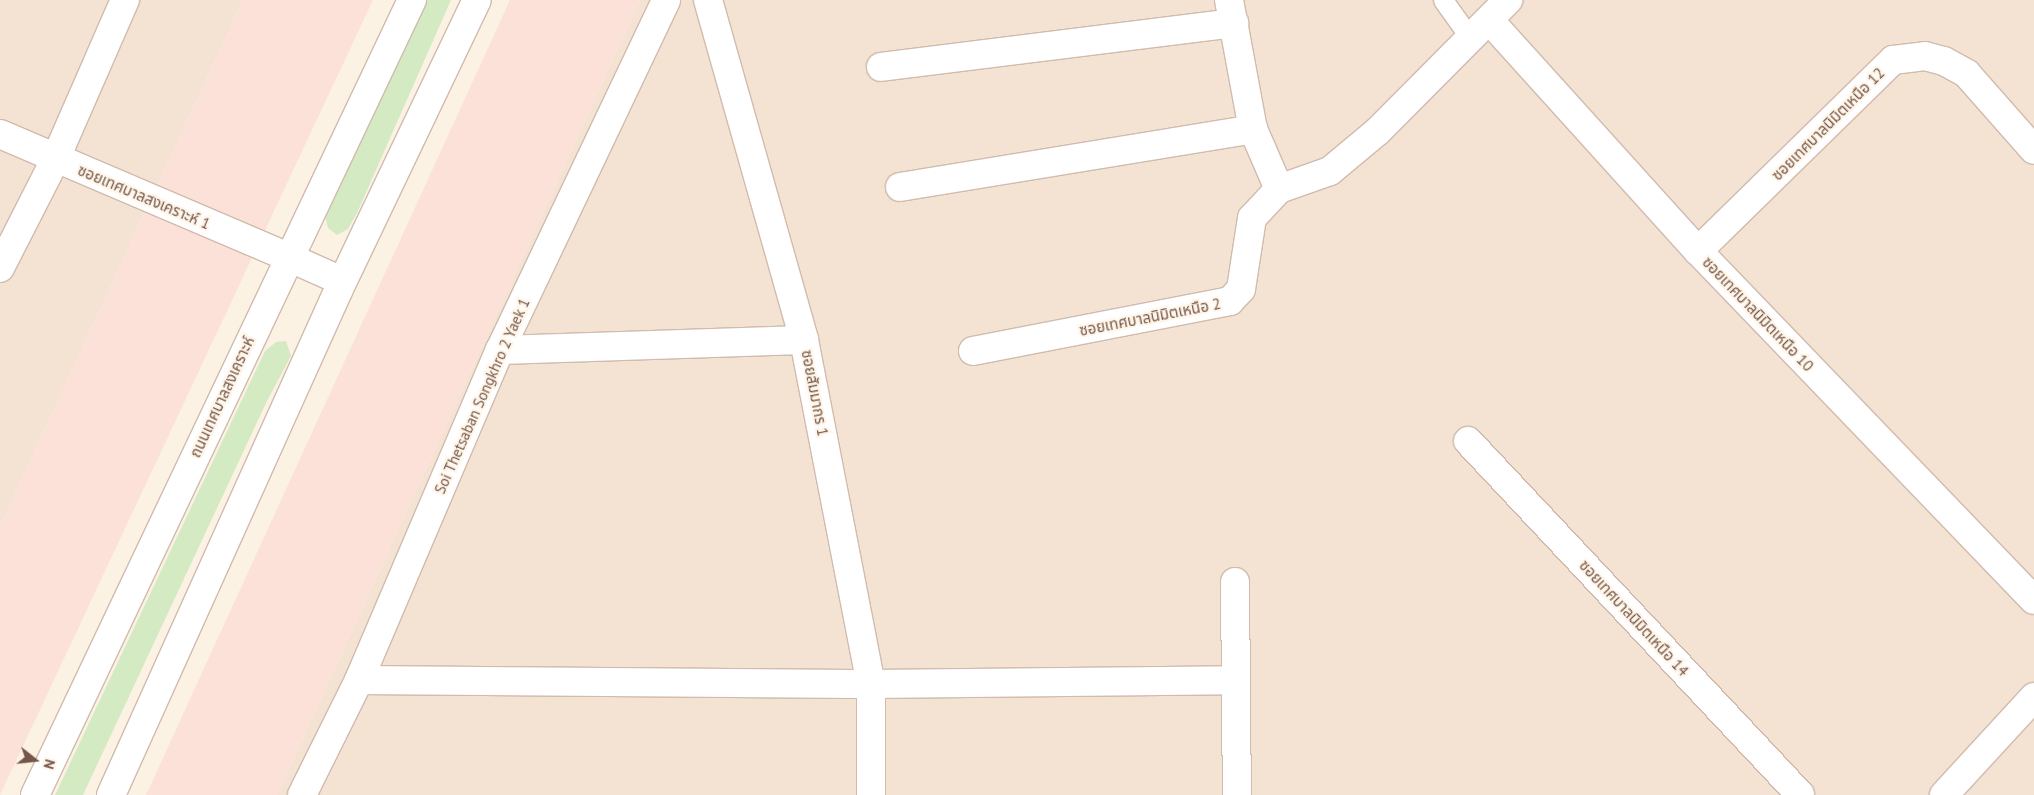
<!DOCTYPE html>
<meta charset="utf-8">
<style>
body{margin:0}
#map{position:relative;width:2034px;height:795px;overflow:hidden;background:#fcf2e4;font-family:"PT Sans","Noto Sans Thai",sans-serif}
div>[style]{position:absolute}
[style*='--x']{left:calc(var(--x)*1px);top:calc(var(--y)*1px);width:calc(var(--w)*1px);rotate:calc(var(--a)*1deg)}
.residential>*{inset:0;background:#f4e3d3}
.commercial>*{inset:0;background:#fce1d8}
.green>*{inset:0;background:#d4eac3}
.roads{filter:drop-shadow(1px 0 #d0bbae) drop-shadow(-1px 0 #d0bbae) drop-shadow(0 1px #d0bbae) drop-shadow(0 -1px #d0bbae)}
.lane>*{height:19px;margin:-9.5px;padding:0 9.5px;transform-origin:9.5px;border-radius:9.5px;background:#fff}
.street>*{height:28px;margin:-14px;padding:0 14px;transform-origin:14px;border-radius:14px;background:#fff}
.secondary>*{height:28px;margin:-14px;padding:0 14px;transform-origin:14px;border-radius:14px;background:#fff}
span{translate:-50% -50%;white-space:nowrap;text-align:center;line-height:1.15;-webkit-text-stroke:4.5px #fff6ea;paint-order:stroke}
.street-label{font-size:15px;color:#75574a}
.north{position:absolute;left:10px;top:735px;width:50px;height:50px;-webkit-text-stroke:4px #fff6ea;paint-order:stroke;rotate:106deg;font-size:14px;font-weight:700;line-height:20px;text-align:center;color:#75574a}
.north::after{content:'';display:block;margin:auto;width:18px;height:22px;background:#75574a;clip-path:polygon(50% 0,100% 100%,50% 72%,0 100%)}
</style>
<div id="map">
<div class="residential">
<div style="clip-path:polygon(0 0,243px 0,0 526px)"></div>
<div style="clip-path:polygon(640px 0,2034px 0,2034px 795px,277px 795px)"></div>
</div>
<div class="commercial">
<div style="clip-path:polygon(243px 0,373px 0,0 795px,0 526px)"></div>
<div style="clip-path:polygon(510px 0,640px 0,277px 795px,146px 795px)"></div>
</div>
<div class="green">
<div style="clip-path:polygon(427px 0,451px 0,357px 213px,348px 229px,337px 235px,328px 228px,325px 216px)"></div>
<div style="clip-path:polygon(286px 341px,291px 356px,267px 401px,83px 795px,55px 795px,265px 351px,276px 342px)"></div>
</div>
<div class="roads">
<div class="lane">
<div style="--x:1443;--y:0;--w:48;--a:54.3"></div>
</div>
<div class="street">
<div style="--x:708;--y:0;--w:353;--a:74.2"></div>
<div style="--x:804;--y:340;--w:350;--a:79"></div>
<div style="--x:871;--y:684;--w:111;--a:90"></div>
<div style="--x:1229;--y:0;--w:131;--a:79.5"></div>
<div style="--x:1253;--y:129;--w:65;--a:66.6"></div>
<div style="--x:1490;--y:21;--w:310;--a:47.9"></div>
<div style="--x:1698;--y:251;--w:484;--a:46.1"></div>
<div style="--x:881;--y:67;--w:356;--a:-7.1"></div>
<div style="--x:0;--y:134;--w:313;--a:23.1"></div>
<div style="--x:900;--y:187;--w:358;--a:-9.3"></div>
<div style="--x:1698;--y:251;--w:273;--a:-44.4"></div>
<div style="--x:1893;--y:60;--w:32;--a:-7"></div>
<div style="--x:1925;--y:56;--w:20;--a:15"></div>
<div style="--x:1944;--y:61;--w:26;--a:29"></div>
<div style="--x:1967;--y:74;--w:101;--a:48.6"></div>
<div style="--x:0;--y:268;--w:121;--a:-63"></div>
<div style="--x:55;--y:160;--w:175;--a:-66.4"></div>
<div style="--x:500;--y:350;--w:304;--a:-1.9"></div>
<div style="--x:973;--y:351;--w:262;--a:-11"></div>
<div style="--x:1230;--y:301;--w:16;--a:-47"></div>
<div style="--x:1241;--y:289;--w:72;--a:-81.2"></div>
<div style="--x:1252;--y:218;--w:40;--a:-47"></div>
<div style="--x:1279;--y:189;--w:54;--a:-19.4"></div>
<div style="--x:1330;--y:171;--w:62;--a:-39.8"></div>
<div style="--x:1378;--y:131;--w:185;--a:-45.2"></div>
<div style="--x:1468;--y:441;--w:485;--a:46.8"></div>
<div style="--x:1235;--y:582;--w:213;--a:89.5"></div>
<div style="--x:359;--y:680;--w:512;--a:0.45"></div>
<div style="--x:871;--y:684;--w:363;--a:-0.6"></div>
<div style="--x:302;--y:795;--w:128;--a:-63.6"></div>
<div style="--x:359;--y:680;--w:359;--a:-66.9"></div>
<div style="--x:500;--y:350;--w:387;--a:-64.6"></div>
<div style="--x:1944;--y:795;--w:133;--a:-47.4"></div>
</div>
<div class="secondary">
<div style="--x:288;--y:257;--w:59;--a:24"></div>
<div style="--x:35;--y:795;--w:880;--a:-64.63"></div>
<div style="--x:111;--y:795;--w:553;--a:-65.75"></div>
<div style="--x:338;--y:291;--w:322;--a:-64.5"></div>
</div>
</div>
<div class="street-label">
<span style="left:1828px;top:124px;rotate:-45deg">ซอยเทศบาลนิมิตเหนือ 12</span>
<span style="left:144px;top:197px;rotate:23deg">ซอยเทศบาลสงเคราะห์ 1</span>
<span style="left:1758px;top:314px;rotate:46deg">ซอยเทศบาลนิมิตเหนือ 10</span>
<span style="left:1150px;top:317px;rotate:-11deg">ซอยเทศบาลนิมิตเหนือ 2</span>
<span style="left:815px;top:393px;rotate:79deg">ซอยสัมมากร 1</span>
<span style="left:482px;top:396px;rotate:-66deg">Soi Thetsaban Songkhro 2 Yaek 1</span>
<span style="left:222px;top:397px;rotate:-65deg">ถนนเทศบาลสงเคราะห์</span>
<span style="left:1634px;top:618px;rotate:47deg">ซอยเทศบาลนิมิตเหนือ 14</span>
</div>
<div class="north">N</div>
</div>
